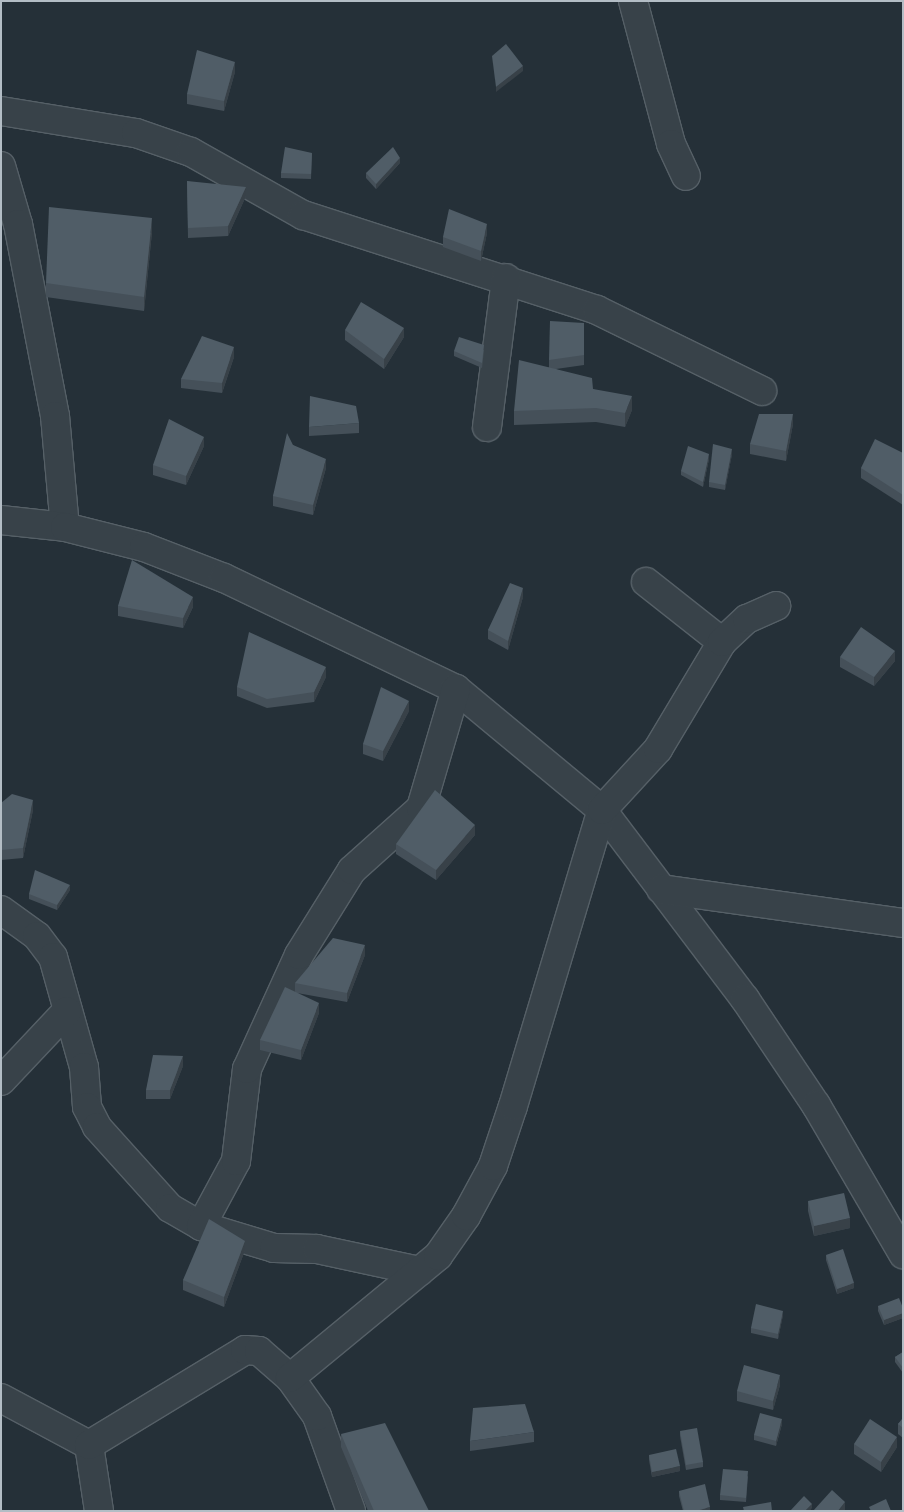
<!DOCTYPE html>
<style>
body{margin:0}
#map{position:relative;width:904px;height:1512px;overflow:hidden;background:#253038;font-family:"Archivo Narrow",sans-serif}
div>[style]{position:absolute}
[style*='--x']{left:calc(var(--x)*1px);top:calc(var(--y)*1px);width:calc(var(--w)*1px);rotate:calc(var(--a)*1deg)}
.roads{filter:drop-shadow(1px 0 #566067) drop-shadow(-1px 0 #566067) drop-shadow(0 1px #566067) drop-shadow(0 -1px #566067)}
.minor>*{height:28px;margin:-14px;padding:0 14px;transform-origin:14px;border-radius:14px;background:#384249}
.wall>*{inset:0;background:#455059}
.shaded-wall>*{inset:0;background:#384148}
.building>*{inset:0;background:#505d67}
span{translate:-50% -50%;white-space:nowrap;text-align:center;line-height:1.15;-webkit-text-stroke:4.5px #1d272e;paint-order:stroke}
.frame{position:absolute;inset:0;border:2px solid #b3bdc5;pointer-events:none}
</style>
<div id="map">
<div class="roads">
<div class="minor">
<div style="--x:633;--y:1;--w:148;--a:75.1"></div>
<div style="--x:671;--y:144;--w:35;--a:65"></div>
<div style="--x:1;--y:111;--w:137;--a:9.3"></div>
<div style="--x:136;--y:133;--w:58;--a:19.1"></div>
<div style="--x:191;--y:152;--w:129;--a:29.4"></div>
<div style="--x:303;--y:215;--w:309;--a:17.9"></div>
<div style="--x:597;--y:310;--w:184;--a:26.1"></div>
<div style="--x:1;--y:166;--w:60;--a:73.7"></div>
<div style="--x:18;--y:224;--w:196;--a:79.1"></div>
<div style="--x:55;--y:416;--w:111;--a:84.9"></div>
<div style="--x:487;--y:427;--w:150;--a:-82.7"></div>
<div style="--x:1;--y:520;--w:64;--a:6.2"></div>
<div style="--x:65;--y:527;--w:81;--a:14.2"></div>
<div style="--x:144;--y:547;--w:86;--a:21.2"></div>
<div style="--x:224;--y:578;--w:257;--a:25.6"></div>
<div style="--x:456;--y:689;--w:190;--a:39.7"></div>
<div style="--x:602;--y:810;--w:237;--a:52.9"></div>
<div style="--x:745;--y:999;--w:128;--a:56.2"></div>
<div style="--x:816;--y:1105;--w:173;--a:59.7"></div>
<div style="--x:646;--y:582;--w:97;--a:38.3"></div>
<div style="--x:661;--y:889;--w:244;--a:8"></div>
<div style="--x:1;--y:910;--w:44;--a:35.8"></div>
<div style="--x:37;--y:936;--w:26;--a:53"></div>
<div style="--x:53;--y:957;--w:114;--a:74.3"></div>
<div style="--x:84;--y:1067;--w:40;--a:85.7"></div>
<div style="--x:87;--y:1107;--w:22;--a:63"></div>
<div style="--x:97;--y:1127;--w:109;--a:48"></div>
<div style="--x:170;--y:1208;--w:36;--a:30"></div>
<div style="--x:201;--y:1226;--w:76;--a:16.8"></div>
<div style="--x:274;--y:1248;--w:43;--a:1.3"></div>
<div style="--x:317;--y:1249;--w:105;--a:12.1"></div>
<div style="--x:1;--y:1081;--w:96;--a:-46.7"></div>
<div style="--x:201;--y:1226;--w:74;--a:-61.7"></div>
<div style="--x:236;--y:1161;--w:93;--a:-83.2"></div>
<div style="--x:247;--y:1069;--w:125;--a:-65.5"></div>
<div style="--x:299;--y:955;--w:100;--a:-58.1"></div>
<div style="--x:352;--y:870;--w:93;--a:-41.9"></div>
<div style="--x:421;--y:808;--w:124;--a:-73.6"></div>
<div style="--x:1;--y:1398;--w:100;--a:28.1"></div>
<div style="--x:99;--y:1511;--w:67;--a:-98.6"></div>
<div style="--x:89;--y:1445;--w:183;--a:-31.3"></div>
<div style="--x:245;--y:1350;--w:14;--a:4"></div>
<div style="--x:259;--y:1351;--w:41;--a:41.1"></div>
<div style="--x:351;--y:1511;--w:101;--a:-109.7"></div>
<div style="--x:317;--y:1416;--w:47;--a:-125.4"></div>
<div style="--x:290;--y:1378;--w:192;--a:-39.5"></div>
<div style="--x:438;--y:1256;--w:49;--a:-55"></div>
<div style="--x:466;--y:1216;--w:57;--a:-61.6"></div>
<div style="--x:493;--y:1166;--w:63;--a:-71.6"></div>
<div style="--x:513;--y:1106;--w:309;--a:-73.3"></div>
<div style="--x:602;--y:810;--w:83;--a:-47.4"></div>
<div style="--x:658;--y:749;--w:125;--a:-59.1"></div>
<div style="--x:722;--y:642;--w:34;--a:-43"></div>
<div style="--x:747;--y:619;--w:32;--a:-24"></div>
</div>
</div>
<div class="wall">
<div style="clip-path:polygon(235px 72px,224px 111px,187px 104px,187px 94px)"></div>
<div style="clip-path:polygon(312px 153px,311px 179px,281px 178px,281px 173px)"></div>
<div style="clip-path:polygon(400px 163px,376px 189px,366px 178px,366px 173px)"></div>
<div style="clip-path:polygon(187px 181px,246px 196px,228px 236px,188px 238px)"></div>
<div style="clip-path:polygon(152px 232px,144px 311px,46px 297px,46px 283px)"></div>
<div style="clip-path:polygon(487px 233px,481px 261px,443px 247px,443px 237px)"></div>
<div style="clip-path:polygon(584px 323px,584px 365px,556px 369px,632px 410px,625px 427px,596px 422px,514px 425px,514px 411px,549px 367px,549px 360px)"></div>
<div style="clip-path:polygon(345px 330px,404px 337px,384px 369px,345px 340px)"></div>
<div style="clip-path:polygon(484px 350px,482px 368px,454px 356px,454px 351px)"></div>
<div style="clip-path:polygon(234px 357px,222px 393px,181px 388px,181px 379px)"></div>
<div style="clip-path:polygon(359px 423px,359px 433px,309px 436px,309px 427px)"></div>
<div style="clip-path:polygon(793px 424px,786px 461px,750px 454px,750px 444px)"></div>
<div style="clip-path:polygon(293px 445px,326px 468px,313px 515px,273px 506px,273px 496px)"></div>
<div style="clip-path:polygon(204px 446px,186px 485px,153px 475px,153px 465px)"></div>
<div style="clip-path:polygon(903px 453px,903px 505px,861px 478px,861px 468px)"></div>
<div style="clip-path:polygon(732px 454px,725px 490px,709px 487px,709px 482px)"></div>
<div style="clip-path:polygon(709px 459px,703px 487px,681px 475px,681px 471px)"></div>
<div style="clip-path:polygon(523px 597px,508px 650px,488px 639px,488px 630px)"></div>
<div style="clip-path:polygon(118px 606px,193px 607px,183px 628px,118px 616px)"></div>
<div style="clip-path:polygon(840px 657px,895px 661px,874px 686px,840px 667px)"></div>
<div style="clip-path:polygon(326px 677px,314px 702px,267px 708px,237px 696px,237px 687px)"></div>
<div style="clip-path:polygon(409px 711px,383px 761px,363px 754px,363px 744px)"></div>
<div style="clip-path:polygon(1px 803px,33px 810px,23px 858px,1px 860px)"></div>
<div style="clip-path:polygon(475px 835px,436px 880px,396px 854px,396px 844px)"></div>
<div style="clip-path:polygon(70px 890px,57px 910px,29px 899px,29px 894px)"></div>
<div style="clip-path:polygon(365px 955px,347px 1002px,297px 993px,319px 1013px,301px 1060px,260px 1050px,260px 1040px,295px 992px,295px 983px)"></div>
<div style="clip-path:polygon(183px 1066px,170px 1099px,146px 1099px,146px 1090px)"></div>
<div style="clip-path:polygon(808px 1201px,850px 1228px,814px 1236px,808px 1211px)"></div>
<div style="clip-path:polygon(245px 1250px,224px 1307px,183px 1290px,183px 1280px)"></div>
<div style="clip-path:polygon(826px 1255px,854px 1288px,837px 1294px,826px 1260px)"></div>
<div style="clip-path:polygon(878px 1306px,903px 1308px,903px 1318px,884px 1325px,878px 1311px)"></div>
<div style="clip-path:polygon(783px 1315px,778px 1339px,751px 1333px,751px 1328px)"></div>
<div style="clip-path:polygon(903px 1352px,903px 1373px,895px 1362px,895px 1357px)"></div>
<div style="clip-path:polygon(780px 1385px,773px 1410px,737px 1401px,737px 1391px)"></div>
<div style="clip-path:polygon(903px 1418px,903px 1438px,898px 1434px,898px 1424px)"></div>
<div style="clip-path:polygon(782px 1424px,776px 1446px,754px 1440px,754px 1435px)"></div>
<div style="clip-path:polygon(680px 1431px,703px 1462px,703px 1467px,686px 1470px,680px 1436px)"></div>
<div style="clip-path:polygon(534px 1432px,534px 1442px,470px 1451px,470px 1441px)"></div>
<div style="clip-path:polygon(341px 1434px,429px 1511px,368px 1511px,341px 1447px)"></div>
<div style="clip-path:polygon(854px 1444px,897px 1447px,881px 1472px,854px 1454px)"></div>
<div style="clip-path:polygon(649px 1455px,680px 1471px,652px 1477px,649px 1460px)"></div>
<div style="clip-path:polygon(748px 1476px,746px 1502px,720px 1500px,720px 1495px)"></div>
<div style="clip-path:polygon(679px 1491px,710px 1511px,683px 1511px,679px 1496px)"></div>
</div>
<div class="shaded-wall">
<div style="clip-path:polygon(235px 62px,235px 72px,224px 111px,224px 101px)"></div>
<div style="clip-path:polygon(523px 66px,523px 71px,496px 92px,496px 87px)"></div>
<div style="clip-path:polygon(400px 158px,400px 163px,376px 189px,376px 184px)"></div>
<div style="clip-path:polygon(246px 187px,246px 196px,228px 236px,228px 226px)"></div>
<div style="clip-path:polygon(152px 218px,152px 232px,144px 311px,144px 297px)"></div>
<div style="clip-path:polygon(487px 224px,487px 233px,481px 261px,481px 251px)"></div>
<div style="clip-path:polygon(404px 328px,404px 337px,384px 369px,384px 359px)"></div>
<div style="clip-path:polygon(234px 347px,234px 357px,222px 393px,222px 383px)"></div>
<div style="clip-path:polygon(632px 396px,632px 410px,625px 427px,625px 413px)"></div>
<div style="clip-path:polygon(793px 414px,793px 424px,786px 461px,786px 451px)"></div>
<div style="clip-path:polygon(204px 437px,204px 446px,186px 485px,186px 476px)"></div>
<div style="clip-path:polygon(732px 449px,732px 454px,725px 490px,725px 485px)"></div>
<div style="clip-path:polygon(709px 454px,709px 459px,703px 487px,703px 482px)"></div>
<div style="clip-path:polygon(326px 459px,326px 468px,313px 515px,313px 505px)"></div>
<div style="clip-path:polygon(523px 588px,523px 597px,508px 650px,508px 641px)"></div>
<div style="clip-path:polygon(193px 597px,193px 607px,183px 628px,183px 618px)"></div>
<div style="clip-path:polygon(895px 651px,895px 661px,874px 686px,874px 677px)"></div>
<div style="clip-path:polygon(326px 667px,326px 677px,314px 702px,314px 692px)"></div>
<div style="clip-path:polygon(409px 701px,409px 711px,383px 761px,383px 751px)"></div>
<div style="clip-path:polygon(33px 800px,33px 810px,23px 858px,23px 848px)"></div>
<div style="clip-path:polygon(475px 825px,475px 835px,436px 880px,436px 870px)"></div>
<div style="clip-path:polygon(70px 885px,70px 890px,57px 910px,57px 905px)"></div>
<div style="clip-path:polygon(365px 945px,365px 955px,347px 1002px,347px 993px)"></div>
<div style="clip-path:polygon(319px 1003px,319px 1013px,301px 1060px,301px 1050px)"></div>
<div style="clip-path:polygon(183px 1056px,183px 1066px,170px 1099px,170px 1090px)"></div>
<div style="clip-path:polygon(850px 1218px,850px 1228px,814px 1236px,814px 1226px)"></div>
<div style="clip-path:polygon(245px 1241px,245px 1250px,224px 1307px,224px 1297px)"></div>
<div style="clip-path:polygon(854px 1283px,854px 1288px,837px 1294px,837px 1289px)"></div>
<div style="clip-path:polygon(783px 1311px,783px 1315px,778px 1339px,778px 1334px)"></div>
<div style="clip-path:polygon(903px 1313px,903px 1318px,884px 1325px,884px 1320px)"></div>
<div style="clip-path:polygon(780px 1375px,780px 1385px,773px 1410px,773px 1401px)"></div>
<div style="clip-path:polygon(782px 1419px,782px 1424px,776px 1446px,776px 1441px)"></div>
<div style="clip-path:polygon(897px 1437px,897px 1447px,881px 1472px,881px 1462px)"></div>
<div style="clip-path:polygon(680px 1466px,680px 1471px,652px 1477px,652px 1472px)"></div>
<div style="clip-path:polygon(845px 1502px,845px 1511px,838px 1511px)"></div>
<div style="clip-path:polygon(812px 1504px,812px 1508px,810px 1511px,805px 1511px)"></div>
<div style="clip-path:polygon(710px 1507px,710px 1511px,696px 1511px)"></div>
</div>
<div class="building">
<div style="clip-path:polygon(506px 44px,523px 66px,496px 87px,492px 56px)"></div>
<div style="clip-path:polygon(197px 50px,235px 62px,224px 101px,187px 94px)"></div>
<div style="clip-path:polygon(285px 147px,312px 153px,311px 174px,281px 173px)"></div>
<div style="clip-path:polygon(393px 147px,400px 158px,376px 184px,366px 173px)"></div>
<div style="clip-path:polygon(187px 181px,246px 187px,228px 226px,188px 228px)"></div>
<div style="clip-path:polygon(49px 207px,152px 218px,144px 297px,46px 283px)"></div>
<div style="clip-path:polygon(449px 209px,487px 224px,481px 251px,443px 237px)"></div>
<div style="clip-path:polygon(361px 302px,404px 328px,384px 359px,345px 330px)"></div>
<div style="clip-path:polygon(550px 321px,584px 323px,584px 355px,549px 360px)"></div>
<div style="clip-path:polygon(202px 336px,234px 347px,222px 383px,181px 379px)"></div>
<div style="clip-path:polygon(459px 337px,484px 345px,482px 363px,454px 351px)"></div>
<div style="clip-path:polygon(519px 360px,592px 378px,593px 389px,632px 396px,625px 413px,596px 408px,514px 411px)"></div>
<div style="clip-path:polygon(310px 396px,356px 406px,359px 423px,309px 427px)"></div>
<div style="clip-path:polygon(759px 414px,793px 414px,786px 451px,750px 444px)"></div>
<div style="clip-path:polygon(169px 419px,204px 437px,186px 476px,153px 465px)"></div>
<div style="clip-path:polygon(287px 433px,293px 445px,326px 459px,313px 505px,273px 496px)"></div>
<div style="clip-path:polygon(875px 439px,903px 453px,903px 495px,861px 468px)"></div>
<div style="clip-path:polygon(713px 444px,732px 449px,725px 485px,709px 482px)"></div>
<div style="clip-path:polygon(688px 446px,709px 454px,703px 482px,681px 471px)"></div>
<div style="clip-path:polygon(132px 560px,193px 597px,183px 618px,118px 606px)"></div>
<div style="clip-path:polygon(510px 583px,523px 588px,508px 641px,488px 630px)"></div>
<div style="clip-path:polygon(861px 627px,895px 651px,874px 677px,840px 657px)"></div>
<div style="clip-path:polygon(249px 632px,326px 667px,314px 692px,267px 699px,237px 687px)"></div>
<div style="clip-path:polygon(381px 687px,409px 701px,383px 751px,363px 744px)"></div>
<div style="clip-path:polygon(435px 790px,475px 825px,436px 870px,396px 844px)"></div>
<div style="clip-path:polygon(12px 794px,33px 800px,23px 848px,1px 850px,1px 803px)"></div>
<div style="clip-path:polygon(35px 870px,70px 885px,57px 905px,29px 894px)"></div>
<div style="clip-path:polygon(333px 938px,365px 945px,347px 993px,295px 983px)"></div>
<div style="clip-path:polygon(285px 987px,319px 1003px,301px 1050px,260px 1040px)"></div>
<div style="clip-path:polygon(153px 1055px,183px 1056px,170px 1090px,146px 1090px)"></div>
<div style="clip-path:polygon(844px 1193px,850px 1218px,814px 1226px,808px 1201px)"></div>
<div style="clip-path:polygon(209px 1219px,245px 1241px,224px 1297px,183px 1280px)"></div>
<div style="clip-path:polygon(843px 1249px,854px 1283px,837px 1289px,826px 1255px)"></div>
<div style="clip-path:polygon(899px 1298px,903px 1308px,903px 1313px,884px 1320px,878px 1306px)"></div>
<div style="clip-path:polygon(756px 1304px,783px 1311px,778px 1334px,751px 1328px)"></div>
<div style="clip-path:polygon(903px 1352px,903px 1368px,895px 1357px)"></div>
<div style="clip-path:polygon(744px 1365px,780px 1375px,773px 1401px,737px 1391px)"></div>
<div style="clip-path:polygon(525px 1404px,534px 1432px,470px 1441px,473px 1408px)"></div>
<div style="clip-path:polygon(760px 1413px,782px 1419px,776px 1441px,754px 1435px)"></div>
<div style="clip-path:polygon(903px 1418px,903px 1428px,898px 1424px)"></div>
<div style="clip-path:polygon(870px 1419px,897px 1437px,881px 1462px,854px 1444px)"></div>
<div style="clip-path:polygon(385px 1423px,429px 1511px,374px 1511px,341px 1434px)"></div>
<div style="clip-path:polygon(697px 1428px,703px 1462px,686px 1465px,680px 1431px)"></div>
<div style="clip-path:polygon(676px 1449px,680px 1466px,652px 1472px,649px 1455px)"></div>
<div style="clip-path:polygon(723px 1469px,748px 1471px,746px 1498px,720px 1495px)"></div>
<div style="clip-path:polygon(705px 1484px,710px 1507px,696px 1511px,684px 1511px,679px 1491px)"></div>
<div style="clip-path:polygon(832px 1490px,845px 1502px,838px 1511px,813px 1511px)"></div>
<div style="clip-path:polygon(804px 1496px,812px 1504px,805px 1511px,790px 1511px)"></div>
<div style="clip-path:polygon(886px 1499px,891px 1511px,871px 1511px,869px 1507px)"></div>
<div style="clip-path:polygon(771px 1502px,772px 1511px,744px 1511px,743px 1507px)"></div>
</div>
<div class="frame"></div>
</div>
